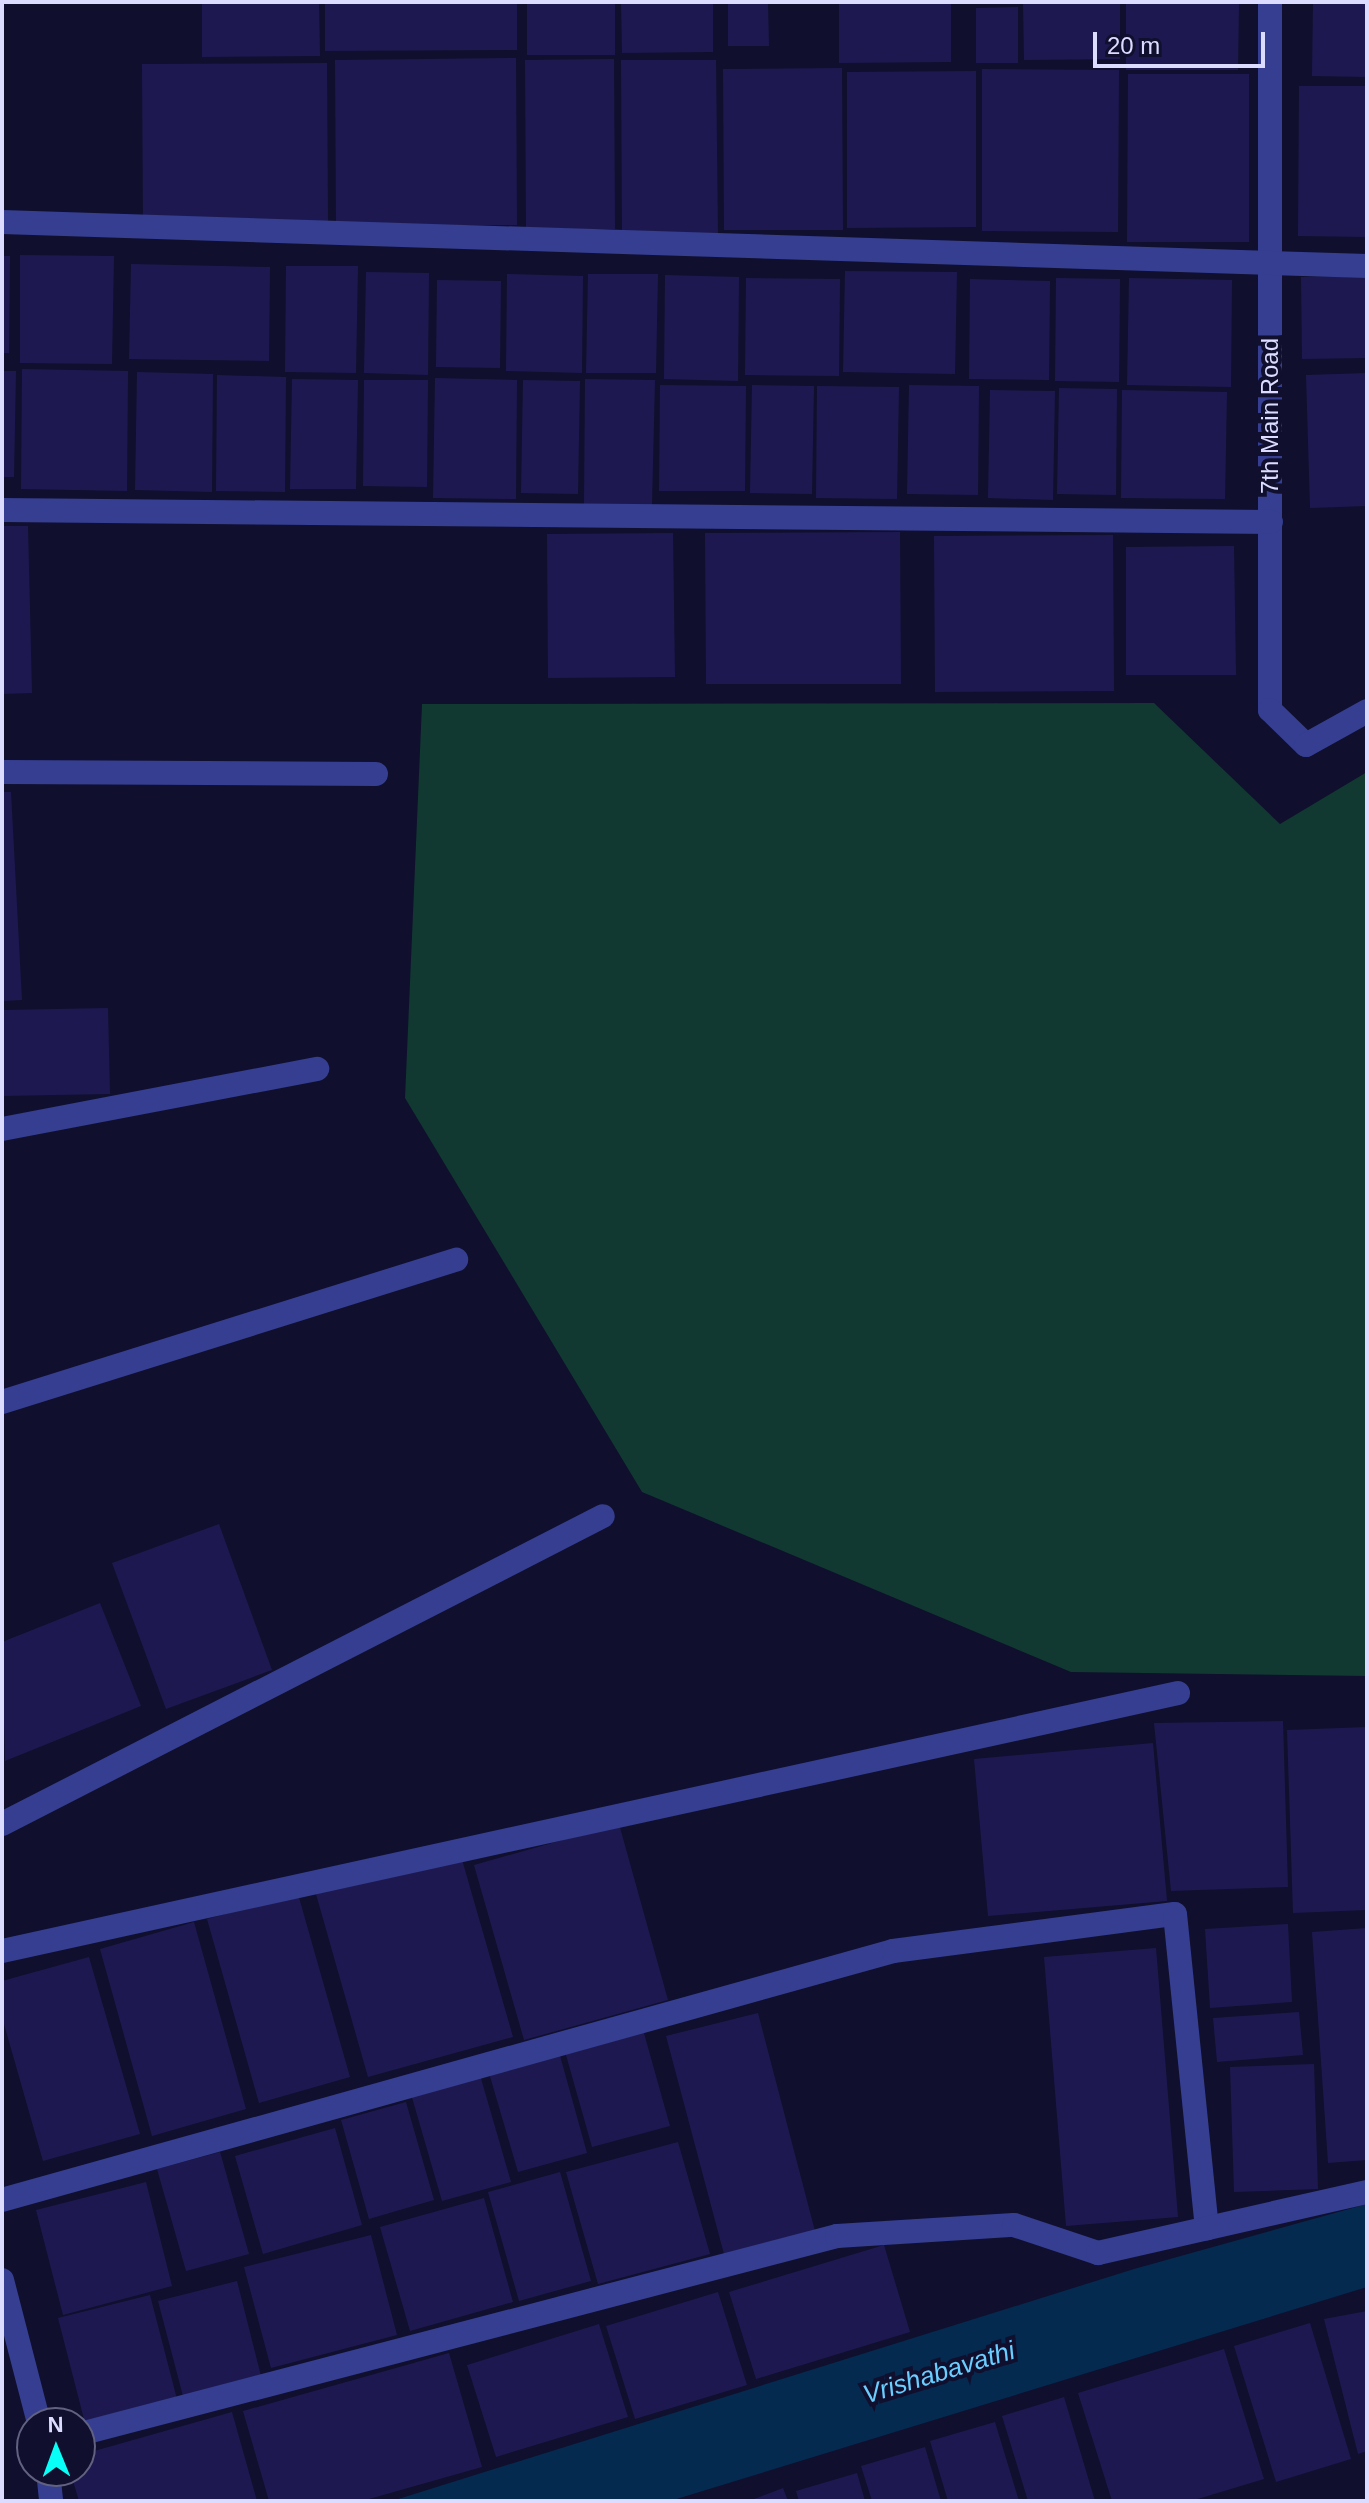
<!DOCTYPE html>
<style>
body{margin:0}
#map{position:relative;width:1369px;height:2503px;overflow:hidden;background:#100f2d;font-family:Arial,sans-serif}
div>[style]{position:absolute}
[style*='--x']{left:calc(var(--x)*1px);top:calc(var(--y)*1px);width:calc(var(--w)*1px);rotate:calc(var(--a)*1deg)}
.green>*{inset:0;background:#113831}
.water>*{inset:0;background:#052a50}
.building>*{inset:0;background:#1d1950}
.minor>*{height:24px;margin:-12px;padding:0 12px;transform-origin:12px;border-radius:12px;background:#353e91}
span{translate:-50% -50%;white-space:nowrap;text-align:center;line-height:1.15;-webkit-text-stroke:8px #100f2d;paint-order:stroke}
.street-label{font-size:24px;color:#dbdcff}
.water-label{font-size:26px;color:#69ceff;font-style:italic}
.frame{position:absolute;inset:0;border:4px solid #dbdcff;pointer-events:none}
.north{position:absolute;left:16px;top:2407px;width:80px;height:80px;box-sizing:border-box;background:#100f2d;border:2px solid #616181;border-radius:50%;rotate:359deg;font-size:22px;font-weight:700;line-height:32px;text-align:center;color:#dbdcff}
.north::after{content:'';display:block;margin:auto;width:28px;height:36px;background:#07fff7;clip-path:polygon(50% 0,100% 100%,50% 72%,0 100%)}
.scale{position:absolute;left:1093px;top:32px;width:172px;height:36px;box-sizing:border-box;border:4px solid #dbdcff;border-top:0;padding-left:10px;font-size:24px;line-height:28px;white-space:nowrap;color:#dbdcff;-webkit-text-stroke:6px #100f2d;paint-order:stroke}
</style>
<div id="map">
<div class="green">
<div style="clip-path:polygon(1154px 703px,1280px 824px,1367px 772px,1367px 1676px,1071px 1672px,642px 1492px,405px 1098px,422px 704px)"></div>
</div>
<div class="water">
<div style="clip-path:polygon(1367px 2204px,1367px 2287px,670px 2501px,392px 2501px,1134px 2269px)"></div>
</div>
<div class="building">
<div style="clip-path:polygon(202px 2px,319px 2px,320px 56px,202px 57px)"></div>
<div style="clip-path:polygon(325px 2px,517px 2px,517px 50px,325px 51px)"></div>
<div style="clip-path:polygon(527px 2px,615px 2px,615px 55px,527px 55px)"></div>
<div style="clip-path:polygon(621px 2px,713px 2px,713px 52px,622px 53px)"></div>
<div style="clip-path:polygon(728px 2px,768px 2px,769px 46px,728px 46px)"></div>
<div style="clip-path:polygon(839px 2px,951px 2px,951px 62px,839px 63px)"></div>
<div style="clip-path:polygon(1120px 2px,1120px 59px,1024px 60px,1023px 3px)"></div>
<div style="clip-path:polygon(1313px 2px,1367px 2px,1367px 77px,1312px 76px)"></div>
<div style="clip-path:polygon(1126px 3px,1239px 4px,1238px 70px,1126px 70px)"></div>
<div style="clip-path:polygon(1018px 7px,1018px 63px,976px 63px,976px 8px)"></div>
<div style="clip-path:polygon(516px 58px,517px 225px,336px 227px,335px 60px)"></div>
<div style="clip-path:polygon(614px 59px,615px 229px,526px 230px,525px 60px)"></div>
<div style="clip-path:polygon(621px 60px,716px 60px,718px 235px,622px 236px)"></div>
<div style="clip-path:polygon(327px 63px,328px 222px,143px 223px,142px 64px)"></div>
<div style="clip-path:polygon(842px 68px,843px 230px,724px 230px,723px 69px)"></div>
<div style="clip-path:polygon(982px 69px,1119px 70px,1118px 232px,982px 231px)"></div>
<div style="clip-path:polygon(976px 71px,976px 227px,847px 228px,847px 72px)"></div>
<div style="clip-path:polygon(1128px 74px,1249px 74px,1249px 242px,1127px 242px)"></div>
<div style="clip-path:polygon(1299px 86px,1367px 86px,1367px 237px,1298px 236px)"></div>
<div style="clip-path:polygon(20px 255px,114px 256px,112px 364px,20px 363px)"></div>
<div style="clip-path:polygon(2px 256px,10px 256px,9px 353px,2px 353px)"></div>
<div style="clip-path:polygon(131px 264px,270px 267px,269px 361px,129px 359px)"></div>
<div style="clip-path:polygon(286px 266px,358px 266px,356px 373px,285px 372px)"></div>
<div style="clip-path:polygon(845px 271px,957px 272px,955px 374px,843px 372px)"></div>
<div style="clip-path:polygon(366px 272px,429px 273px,428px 375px,364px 373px)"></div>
<div style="clip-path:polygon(507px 274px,583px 276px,582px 373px,506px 371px)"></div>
<div style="clip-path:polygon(588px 274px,658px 274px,656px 373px,586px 373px)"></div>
<div style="clip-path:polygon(665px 275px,739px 277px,738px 381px,664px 379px)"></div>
<div style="clip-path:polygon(1367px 276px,1367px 358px,1302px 359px,1301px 277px)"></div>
<div style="clip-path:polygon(746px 278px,840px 279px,839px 376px,745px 375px)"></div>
<div style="clip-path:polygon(1056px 278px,1120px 279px,1119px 382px,1055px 381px)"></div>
<div style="clip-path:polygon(1129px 278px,1232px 280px,1231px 387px,1127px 385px)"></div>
<div style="clip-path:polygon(970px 279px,1050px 281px,1049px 380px,969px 379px)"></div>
<div style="clip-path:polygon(437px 280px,501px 281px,500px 368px,436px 367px)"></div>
<div style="clip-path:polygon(22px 369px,128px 371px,127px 491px,21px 489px)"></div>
<div style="clip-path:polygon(2px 371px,16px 371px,14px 477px,2px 477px)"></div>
<div style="clip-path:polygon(137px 372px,213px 374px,212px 492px,135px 490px)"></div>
<div style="clip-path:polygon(1367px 373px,1367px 506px,1310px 508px,1306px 375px)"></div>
<div style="clip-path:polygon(217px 375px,286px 377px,285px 492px,216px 491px)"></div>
<div style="clip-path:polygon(435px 378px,517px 380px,516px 499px,433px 498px)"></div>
<div style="clip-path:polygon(292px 379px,358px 380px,356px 489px,290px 489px)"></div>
<div style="clip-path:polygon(585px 379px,655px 380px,652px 505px,584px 504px)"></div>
<div style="clip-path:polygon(364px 380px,428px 380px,427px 487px,363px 486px)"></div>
<div style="clip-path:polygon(523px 380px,580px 381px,578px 494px,521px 493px)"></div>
<div style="clip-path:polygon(660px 385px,746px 386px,745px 491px,659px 491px)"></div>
<div style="clip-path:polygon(752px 385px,814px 386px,812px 494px,750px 493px)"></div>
<div style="clip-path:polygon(909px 385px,979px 386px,978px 495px,907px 494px)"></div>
<div style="clip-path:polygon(817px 386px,899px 387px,897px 499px,816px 498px)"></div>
<div style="clip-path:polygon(1059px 388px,1117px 389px,1116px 495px,1057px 494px)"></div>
<div style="clip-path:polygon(990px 390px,1055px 391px,1053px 500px,988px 498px)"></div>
<div style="clip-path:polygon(1122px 390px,1227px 392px,1225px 499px,1121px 498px)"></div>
<div style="clip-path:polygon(2px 526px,28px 526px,32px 693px,2px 694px)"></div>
<div style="clip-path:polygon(900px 532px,901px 684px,706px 684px,705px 533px)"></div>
<div style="clip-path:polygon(673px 533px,675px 677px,548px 678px,547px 534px)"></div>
<div style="clip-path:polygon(1113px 535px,1114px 691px,935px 692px,934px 536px)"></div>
<div style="clip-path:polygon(1234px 546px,1236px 675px,1126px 675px,1126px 547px)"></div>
<div style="clip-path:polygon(2px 792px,11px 792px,22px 1000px,2px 1001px)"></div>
<div style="clip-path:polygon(108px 1008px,110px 1094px,2px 1096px,2px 1010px)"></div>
<div style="clip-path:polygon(219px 1524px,272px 1670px,166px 1709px,112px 1563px)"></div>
<div style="clip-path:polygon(100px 1603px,141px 1706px,5px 1761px,2px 1642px)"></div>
<div style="clip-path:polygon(1283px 1721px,1288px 1887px,1171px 1891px,1154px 1723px)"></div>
<div style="clip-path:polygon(1367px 1727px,1367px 1910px,1293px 1913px,1287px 1730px)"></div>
<div style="clip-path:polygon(1153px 1743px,1167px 1901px,988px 1916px,974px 1759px)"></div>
<div style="clip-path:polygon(619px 1824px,668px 2000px,524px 2040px,474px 1865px)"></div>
<div style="clip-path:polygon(461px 1856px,513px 2037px,368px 2077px,314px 1887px)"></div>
<div style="clip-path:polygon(298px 1894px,350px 2077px,259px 2103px,207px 1919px)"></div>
<div style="clip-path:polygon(194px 1922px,246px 2109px,152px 2136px,100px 1949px)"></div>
<div style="clip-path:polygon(1288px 1924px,1292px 2002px,1210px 2008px,1205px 1929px)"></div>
<div style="clip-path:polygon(1367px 1928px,1367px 2160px,1328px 2163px,1312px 1932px)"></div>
<div style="clip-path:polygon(1156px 1948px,1178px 2217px,1066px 2226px,1044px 1957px)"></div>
<div style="clip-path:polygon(89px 1957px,140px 2134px,43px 2161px,2px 2017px,2px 1981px)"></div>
<div style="clip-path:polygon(1299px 2012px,1303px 2055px,1217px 2062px,1213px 2018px)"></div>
<div style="clip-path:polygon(758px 2013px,816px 2235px,725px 2258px,666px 2036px)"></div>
<div style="clip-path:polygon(642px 2026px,670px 2126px,592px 2147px,564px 2048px)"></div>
<div style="clip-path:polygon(559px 2052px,587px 2153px,518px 2172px,489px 2073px)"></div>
<div style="clip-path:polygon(1314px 2064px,1318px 2189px,1234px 2192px,1230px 2067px)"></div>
<div style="clip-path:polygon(480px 2075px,511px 2182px,442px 2201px,411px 2094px)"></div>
<div style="clip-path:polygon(406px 2102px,434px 2200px,369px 2219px,341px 2120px)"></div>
<div style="clip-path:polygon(335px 2128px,362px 2225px,263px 2254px,235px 2156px)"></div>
<div style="clip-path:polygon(678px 2142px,710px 2254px,598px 2284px,566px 2172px)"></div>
<div style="clip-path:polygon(220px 2152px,249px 2254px,186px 2271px,157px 2169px)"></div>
<div style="clip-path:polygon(560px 2172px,591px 2281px,519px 2301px,488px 2192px)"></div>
<div style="clip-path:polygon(146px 2182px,172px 2286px,63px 2315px,36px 2210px)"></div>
<div style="clip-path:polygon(484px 2198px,513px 2302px,410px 2331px,380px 2227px)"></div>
<div style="clip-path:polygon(371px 2235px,397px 2335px,271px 2368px,244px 2267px)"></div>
<div style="clip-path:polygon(884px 2245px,910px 2332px,756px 2379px,729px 2292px)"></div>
<div style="clip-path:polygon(237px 2281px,261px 2376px,183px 2396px,158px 2301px)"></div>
<div style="clip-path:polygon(718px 2292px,747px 2385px,635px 2419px,606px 2326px)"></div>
<div style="clip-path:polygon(150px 2295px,178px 2403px,86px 2427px,58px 2318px)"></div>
<div style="clip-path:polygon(1367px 2311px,1367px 2451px,1358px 2454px,1324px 2319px)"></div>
<div style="clip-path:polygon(1310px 2323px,1351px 2459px,1276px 2482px,1234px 2346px)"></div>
<div style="clip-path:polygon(599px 2324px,628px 2417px,496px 2457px,467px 2365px)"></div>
<div style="clip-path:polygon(1224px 2349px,1264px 2479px,1191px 2501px,1112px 2501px,1078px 2393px)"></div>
<div style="clip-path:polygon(449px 2353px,482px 2467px,362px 2501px,269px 2501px,243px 2411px)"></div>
<div style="clip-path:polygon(1064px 2397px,1095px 2501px,1028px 2501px,1002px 2416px)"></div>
<div style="clip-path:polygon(232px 2412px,257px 2501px,79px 2501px,70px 2471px,80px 2471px,80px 2455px)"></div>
<div style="clip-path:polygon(995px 2422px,1019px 2501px,948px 2501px,930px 2441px)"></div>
<div style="clip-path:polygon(925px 2447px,941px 2501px,872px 2501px,861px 2466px)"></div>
<div style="clip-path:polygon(857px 2473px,865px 2501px,799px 2501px,796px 2491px)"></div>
<div style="clip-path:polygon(783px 2488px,788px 2501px,749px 2501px)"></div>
</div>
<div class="minor">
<div style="--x:1270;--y:2;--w:708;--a:90"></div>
<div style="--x:1270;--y:710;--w:50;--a:44.2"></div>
<div style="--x:1306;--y:745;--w:70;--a:-29.1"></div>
<div style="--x:2;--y:222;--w:1366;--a:1.85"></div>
<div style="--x:2;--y:510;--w:1269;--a:0.54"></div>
<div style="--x:2;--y:772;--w:374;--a:0.3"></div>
<div style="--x:2;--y:1129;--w:321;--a:-10.8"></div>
<div style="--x:2;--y:1402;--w:476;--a:-17.4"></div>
<div style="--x:2;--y:1824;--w:675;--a:-27.13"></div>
<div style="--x:2;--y:1951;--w:1204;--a:-12.37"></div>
<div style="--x:2;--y:2200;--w:925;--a:-15.61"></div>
<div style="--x:893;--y:1951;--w:284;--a:-7.5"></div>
<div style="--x:1175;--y:1914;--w:316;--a:84.2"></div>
<div style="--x:2;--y:2280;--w:148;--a:75.5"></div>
<div style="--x:80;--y:2434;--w:782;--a:-14.66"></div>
<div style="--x:837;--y:2236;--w:177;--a:-3.6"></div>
<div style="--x:1014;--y:2225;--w:89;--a:18.4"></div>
<div style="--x:1098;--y:2253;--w:276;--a:-12.8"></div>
<div style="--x:48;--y:2471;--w:30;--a:84"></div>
</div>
<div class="street-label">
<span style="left:1270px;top:416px;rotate:-90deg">7th Main Road</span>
</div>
<div class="water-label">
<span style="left:939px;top:2373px;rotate:-17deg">Vrishabavathi</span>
</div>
<div class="frame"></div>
<div class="north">N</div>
<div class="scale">20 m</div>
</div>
